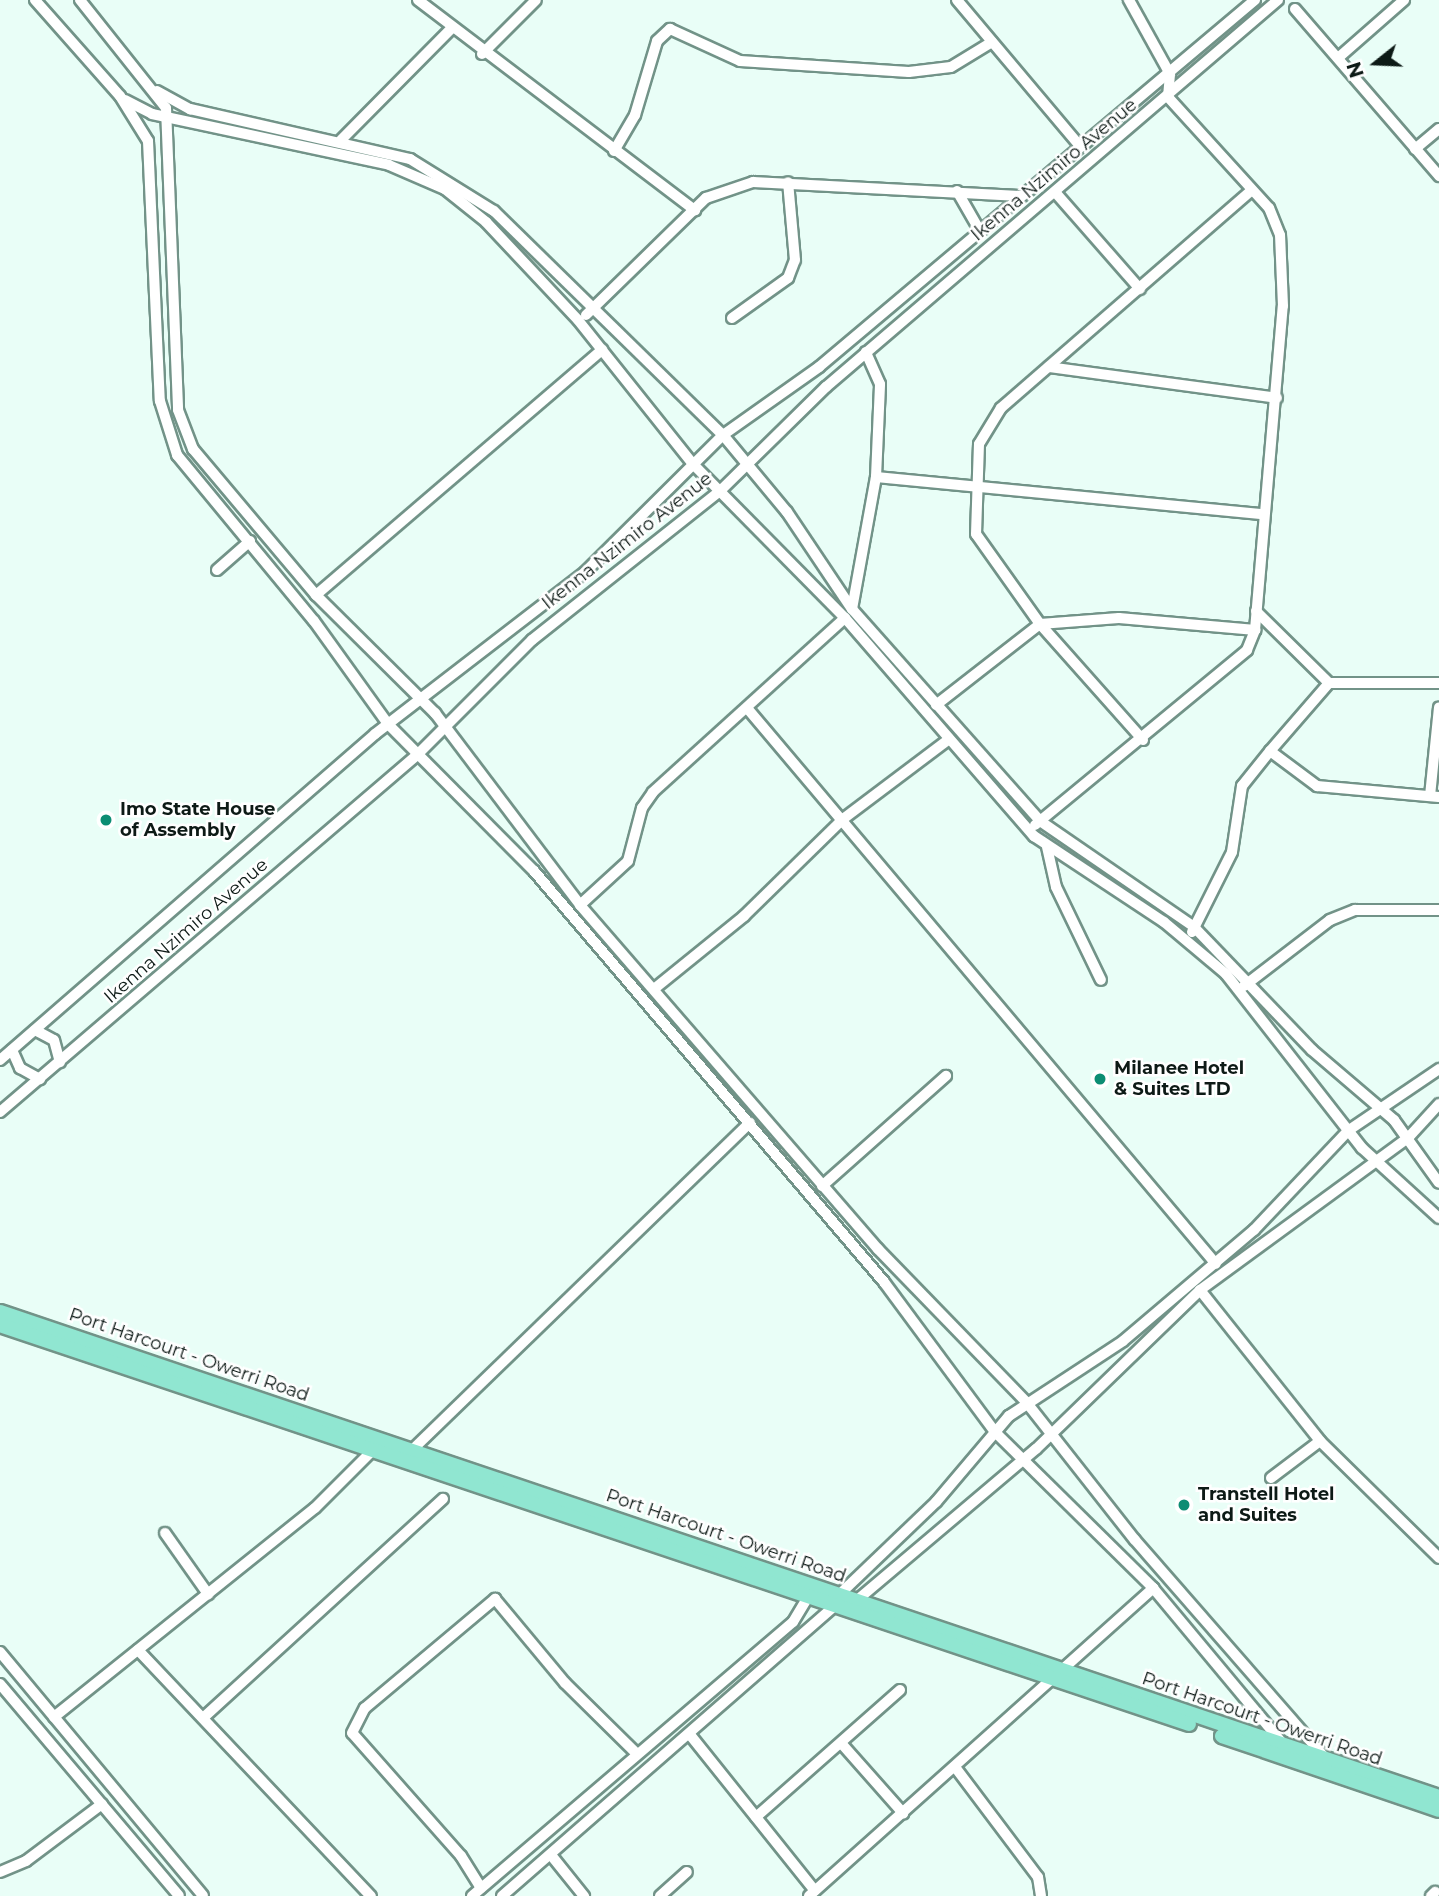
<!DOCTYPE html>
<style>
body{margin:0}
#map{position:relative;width:1439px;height:1896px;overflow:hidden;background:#e9fef7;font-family:Montserrat,sans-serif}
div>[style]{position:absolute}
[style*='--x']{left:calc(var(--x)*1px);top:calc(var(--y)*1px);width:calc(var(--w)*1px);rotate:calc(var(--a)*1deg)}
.roads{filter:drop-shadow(2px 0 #729388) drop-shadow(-2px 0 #729388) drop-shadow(0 2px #729388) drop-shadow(0 -2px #729388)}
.minor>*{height:10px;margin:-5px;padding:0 5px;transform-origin:5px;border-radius:5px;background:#fff}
.major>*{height:14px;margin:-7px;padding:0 7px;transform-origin:7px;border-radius:7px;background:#90e6d1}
.dots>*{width:19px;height:19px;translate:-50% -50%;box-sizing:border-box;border:4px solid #fff;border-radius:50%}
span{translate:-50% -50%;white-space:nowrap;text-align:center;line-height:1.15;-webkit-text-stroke:5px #fff;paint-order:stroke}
.street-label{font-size:18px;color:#0d1a16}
.poi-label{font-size:18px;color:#0d1a16;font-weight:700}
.left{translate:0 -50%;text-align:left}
.north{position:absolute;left:1341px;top:28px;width:70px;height:70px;-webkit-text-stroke:5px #fff;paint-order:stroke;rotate:252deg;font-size:19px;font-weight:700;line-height:28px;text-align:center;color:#0d1a16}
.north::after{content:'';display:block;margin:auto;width:24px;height:32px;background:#0d1a16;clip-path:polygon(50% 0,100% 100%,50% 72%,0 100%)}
</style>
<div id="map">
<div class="roads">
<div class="minor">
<div style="--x:35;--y:0;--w:128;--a:48.5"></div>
<div style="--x:120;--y:96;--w:53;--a:58.1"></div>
<div style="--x:148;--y:141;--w:260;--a:87.4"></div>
<div style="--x:160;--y:401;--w:57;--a:72.5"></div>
<div style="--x:177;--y:455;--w:215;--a:50.5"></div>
<div style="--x:314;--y:621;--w:127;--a:54.3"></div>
<div style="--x:388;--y:724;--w:207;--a:45.2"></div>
<div style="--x:534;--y:871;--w:540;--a:49.58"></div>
<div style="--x:884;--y:1282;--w:187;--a:53.5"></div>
<div style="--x:995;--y:1432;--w:222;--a:44.6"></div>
<div style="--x:1153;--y:1588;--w:202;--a:50.2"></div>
<div style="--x:80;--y:0;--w:138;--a:51.5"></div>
<div style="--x:166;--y:108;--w:302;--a:87.7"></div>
<div style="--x:178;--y:410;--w:42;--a:69"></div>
<div style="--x:193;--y:449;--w:191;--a:49.9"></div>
<div style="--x:316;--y:595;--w:168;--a:44.8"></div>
<div style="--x:435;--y:713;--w:241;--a:52.9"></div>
<div style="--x:580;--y:905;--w:455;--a:49.1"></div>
<div style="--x:878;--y:1249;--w:214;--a:45.9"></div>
<div style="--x:1027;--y:1403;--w:174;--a:51.8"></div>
<div style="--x:1135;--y:1540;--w:288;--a:48.9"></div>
<div style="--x:418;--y:0;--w:348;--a:37.2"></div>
<div style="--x:957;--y:0;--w:192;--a:49.9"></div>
<div style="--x:1295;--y:9;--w:221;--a:49.2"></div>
<div style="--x:482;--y:54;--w:76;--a:-45"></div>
<div style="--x:1338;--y:58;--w:88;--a:-41.3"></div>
<div style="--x:157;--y:91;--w:38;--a:29"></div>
<div style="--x:190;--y:109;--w:226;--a:12.8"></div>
<div style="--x:410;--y:159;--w:99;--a:31.8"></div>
<div style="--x:494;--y:211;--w:320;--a:44.4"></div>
<div style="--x:723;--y:435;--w:100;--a:50.3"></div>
<div style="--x:787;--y:512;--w:117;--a:56.2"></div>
<div style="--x:852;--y:609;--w:283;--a:48.4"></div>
<div style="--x:1040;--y:821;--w:187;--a:34.5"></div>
<div style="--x:1194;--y:927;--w:170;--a:46.2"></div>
<div style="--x:1312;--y:1050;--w:108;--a:40.5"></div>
<div style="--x:1394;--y:1120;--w:77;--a:54.5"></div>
<div style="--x:125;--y:100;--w:30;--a:27"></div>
<div style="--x:152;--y:114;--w:242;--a:12.1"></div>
<div style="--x:389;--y:165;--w:61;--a:23.2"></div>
<div style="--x:445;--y:189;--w:53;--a:38.8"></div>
<div style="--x:486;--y:222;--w:134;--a:46.8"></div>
<div style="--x:578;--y:320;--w:184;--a:51.4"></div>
<div style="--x:693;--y:464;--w:216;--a:45.4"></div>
<div style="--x:845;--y:618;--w:289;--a:49.1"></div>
<div style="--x:1034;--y:836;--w:156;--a:33.5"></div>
<div style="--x:1164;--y:922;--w:81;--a:40"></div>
<div style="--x:1226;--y:974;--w:221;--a:52"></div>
<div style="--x:1362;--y:1148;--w:104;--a:42.3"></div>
<div style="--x:341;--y:140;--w:156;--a:-45.3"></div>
<div style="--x:1415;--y:149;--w:31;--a:-40"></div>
<div style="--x:614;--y:151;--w:42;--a:-59.7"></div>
<div style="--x:635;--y:115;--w:77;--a:-73.4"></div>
<div style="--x:657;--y:41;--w:18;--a:-43"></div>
<div style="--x:670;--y:29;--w:77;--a:24.6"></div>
<div style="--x:740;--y:61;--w:169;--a:3.7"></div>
<div style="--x:909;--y:72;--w:42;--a:-6.8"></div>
<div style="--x:951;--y:67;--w:48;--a:-31.4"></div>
<div style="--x:957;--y:191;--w:46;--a:60.1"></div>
<div style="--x:1055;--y:192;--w:129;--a:48.8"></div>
<div style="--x:586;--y:315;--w:168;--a:-44.3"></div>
<div style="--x:706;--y:198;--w:50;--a:-18.8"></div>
<div style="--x:753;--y:182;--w:267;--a:3"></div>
<div style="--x:732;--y:318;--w:69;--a:-35.5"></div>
<div style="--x:788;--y:278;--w:19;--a:-69"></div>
<div style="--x:795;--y:260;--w:78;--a:-95.1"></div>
<div style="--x:1049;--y:367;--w:230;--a:7.7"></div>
<div style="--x:876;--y:477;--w:389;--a:5.5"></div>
<div style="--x:217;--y:570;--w:44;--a:-41.3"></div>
<div style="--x:316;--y:595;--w:377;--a:-40.6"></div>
<div style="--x:852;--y:609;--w:134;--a:-79.7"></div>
<div style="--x:876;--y:477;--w:93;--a:-87.5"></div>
<div style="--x:880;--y:384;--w:35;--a:-114"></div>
<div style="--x:1256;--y:611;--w:103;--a:44.6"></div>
<div style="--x:1329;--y:683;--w:110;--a:0"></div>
<div style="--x:1329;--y:683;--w:90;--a:130.9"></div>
<div style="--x:1270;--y:751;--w:59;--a:36.7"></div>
<div style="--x:1317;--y:786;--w:122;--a:5.2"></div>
<div style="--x:936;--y:705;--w:132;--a:-37.9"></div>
<div style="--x:1040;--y:624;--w:79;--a:-4.3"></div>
<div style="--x:1119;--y:618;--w:137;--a:5"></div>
<div style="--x:747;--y:708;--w:727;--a:49.85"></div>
<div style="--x:1143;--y:740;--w:155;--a:-131.6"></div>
<div style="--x:1040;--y:624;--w:110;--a:-125.4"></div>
<div style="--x:976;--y:534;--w:90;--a:-88.1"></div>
<div style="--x:979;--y:444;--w:42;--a:-58.6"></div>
<div style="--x:1001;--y:408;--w:332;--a:-41"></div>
<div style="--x:1430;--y:796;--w:89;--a:-84.2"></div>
<div style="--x:1035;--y:825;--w:275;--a:-39.5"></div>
<div style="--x:1247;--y:650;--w:22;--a:-68"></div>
<div style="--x:1255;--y:630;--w:325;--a:-85.1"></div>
<div style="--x:1283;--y:306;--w:71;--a:-92.4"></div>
<div style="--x:1280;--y:235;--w:29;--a:-112"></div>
<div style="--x:1269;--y:208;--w:150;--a:-132.3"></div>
<div style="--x:1168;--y:97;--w:23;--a:-85"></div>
<div style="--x:1170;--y:74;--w:85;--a:-119"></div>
<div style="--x:1047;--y:847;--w:41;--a:77.3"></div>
<div style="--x:1056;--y:887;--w:103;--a:64.2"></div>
<div style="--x:580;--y:905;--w:65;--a:-42.5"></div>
<div style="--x:628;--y:861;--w:55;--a:-75.2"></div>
<div style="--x:642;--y:808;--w:19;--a:-55"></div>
<div style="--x:653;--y:792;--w:259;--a:-42.2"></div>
<div style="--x:1192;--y:932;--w:89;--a:-63.4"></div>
<div style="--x:1232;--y:852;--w:67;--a:-81.4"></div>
<div style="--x:1242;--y:786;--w:45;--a:-51.3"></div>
<div style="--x:1244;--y:986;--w:108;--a:-37.5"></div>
<div style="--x:1330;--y:920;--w:27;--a:-22"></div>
<div style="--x:1355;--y:910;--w:84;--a:0"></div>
<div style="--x:654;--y:989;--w:116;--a:-39"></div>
<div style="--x:744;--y:916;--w:139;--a:-44.4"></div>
<div style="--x:843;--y:819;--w:133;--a:-37"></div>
<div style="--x:35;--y:1030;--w:21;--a:28"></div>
<div style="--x:54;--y:1040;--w:23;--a:75"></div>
<div style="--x:12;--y:1050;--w:20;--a:66"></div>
<div style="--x:20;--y:1068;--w:23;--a:29"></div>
<div style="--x:0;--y:1060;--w:497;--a:-41"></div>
<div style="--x:375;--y:734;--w:265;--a:-37.6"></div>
<div style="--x:585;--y:572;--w:194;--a:-44.8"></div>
<div style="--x:723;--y:435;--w:118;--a:-35.3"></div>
<div style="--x:819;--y:367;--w:570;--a:-40.09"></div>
<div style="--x:0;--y:1112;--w:548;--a:-40.56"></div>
<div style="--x:416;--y:756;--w:164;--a:-45"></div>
<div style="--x:532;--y:640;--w:238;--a:-38.4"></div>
<div style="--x:719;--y:492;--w:150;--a:-44.5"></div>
<div style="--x:826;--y:387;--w:595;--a:-40.57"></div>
<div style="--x:822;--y:1186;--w:166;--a:-41.6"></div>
<div style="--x:1200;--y:1290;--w:193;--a:51.5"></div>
<div style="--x:1320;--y:1441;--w:167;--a:44.5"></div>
<div style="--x:411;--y:1451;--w:472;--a:-44.1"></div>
<div style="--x:1271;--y:1478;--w:61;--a:-37.1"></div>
<div style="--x:165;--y:1533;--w:75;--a:54.8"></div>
<div style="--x:840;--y:1594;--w:133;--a:-43.8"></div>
<div style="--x:936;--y:1502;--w:113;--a:-49.7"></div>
<div style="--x:1009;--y:1416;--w:136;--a:-33.3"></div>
<div style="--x:1123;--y:1341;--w:172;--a:-40.3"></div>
<div style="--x:1254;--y:1230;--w:138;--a:-46.5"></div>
<div style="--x:1349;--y:1130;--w:109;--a:-34.1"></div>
<div style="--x:856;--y:1601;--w:236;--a:-40.2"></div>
<div style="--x:1036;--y:1449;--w:228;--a:-44.1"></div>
<div style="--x:1200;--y:1290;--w:258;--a:-36.2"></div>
<div style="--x:1408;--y:1138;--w:46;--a:-47.6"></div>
<div style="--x:138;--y:1650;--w:339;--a:46.6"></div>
<div style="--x:0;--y:1652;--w:317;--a:50.2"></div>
<div style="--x:0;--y:1684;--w:277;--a:49.8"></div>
<div style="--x:54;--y:1717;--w:334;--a:-38.7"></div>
<div style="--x:315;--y:1508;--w:82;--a:-45"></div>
<div style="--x:203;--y:1718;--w:325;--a:-42.4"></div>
<div style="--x:691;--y:1736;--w:198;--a:51.3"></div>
<div style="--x:841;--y:1743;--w:94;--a:48.5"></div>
<div style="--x:955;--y:1767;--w:138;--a:53"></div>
<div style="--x:1038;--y:1877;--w:19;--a:81"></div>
<div style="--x:756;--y:1817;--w:192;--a:-41.4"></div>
<div style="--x:551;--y:1855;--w:53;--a:51.2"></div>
<div style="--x:0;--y:1872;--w:28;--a:-23"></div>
<div style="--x:26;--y:1861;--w:95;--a:-36.9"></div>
<div style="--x:481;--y:1888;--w:38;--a:-122"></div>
<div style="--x:461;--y:1856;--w:164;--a:-131.5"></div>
<div style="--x:352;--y:1733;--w:28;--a:-63"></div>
<div style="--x:365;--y:1708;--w:170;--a:-40"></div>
<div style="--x:495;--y:1599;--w:109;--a:50.2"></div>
<div style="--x:565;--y:1683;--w:101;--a:44.6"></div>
<div style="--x:472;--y:1896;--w:422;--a:-40.5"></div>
<div style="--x:793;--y:1622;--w:31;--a:-59"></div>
<div style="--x:502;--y:1896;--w:442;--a:-41.1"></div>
<div style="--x:660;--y:1896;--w:36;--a:-42"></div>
<div style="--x:809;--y:1896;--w:462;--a:-41.8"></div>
<div style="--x:1431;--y:1896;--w:6;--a:-45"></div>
</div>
<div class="major">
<div style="--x:0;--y:1312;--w:1519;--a:18.63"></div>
<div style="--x:0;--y:1325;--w:1254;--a:18.55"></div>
<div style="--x:1222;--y:1736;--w:229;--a:18.8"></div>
</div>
</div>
<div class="dots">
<div style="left:106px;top:820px;background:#0c8d73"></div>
<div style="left:1100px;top:1079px;background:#0c8d73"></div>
<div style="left:1184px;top:1505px;background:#0c8d73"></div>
</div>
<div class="street-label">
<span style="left:1054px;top:170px;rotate:-40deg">Ikenna Nzimiro Avenue</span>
<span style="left:627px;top:541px;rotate:-38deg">Ikenna Nzimiro Avenue</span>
<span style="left:186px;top:931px;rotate:-41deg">Ikenna Nzimiro Avenue</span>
<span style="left:189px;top:1355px;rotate:19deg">Port Harcourt - Owerri Road</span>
<span style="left:726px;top:1536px;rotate:19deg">Port Harcourt - Owerri Road</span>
<span style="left:1262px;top:1719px;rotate:19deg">Port Harcourt - Owerri Road</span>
</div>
<div class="poi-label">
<span class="left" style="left:120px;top:820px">Imo State House<br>of Assembly</span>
<span class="left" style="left:1114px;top:1079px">Milanee Hotel<br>&amp; Suites LTD</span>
<span class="left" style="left:1198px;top:1505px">Transtell Hotel<br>and Suites</span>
</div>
<div class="north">N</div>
</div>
